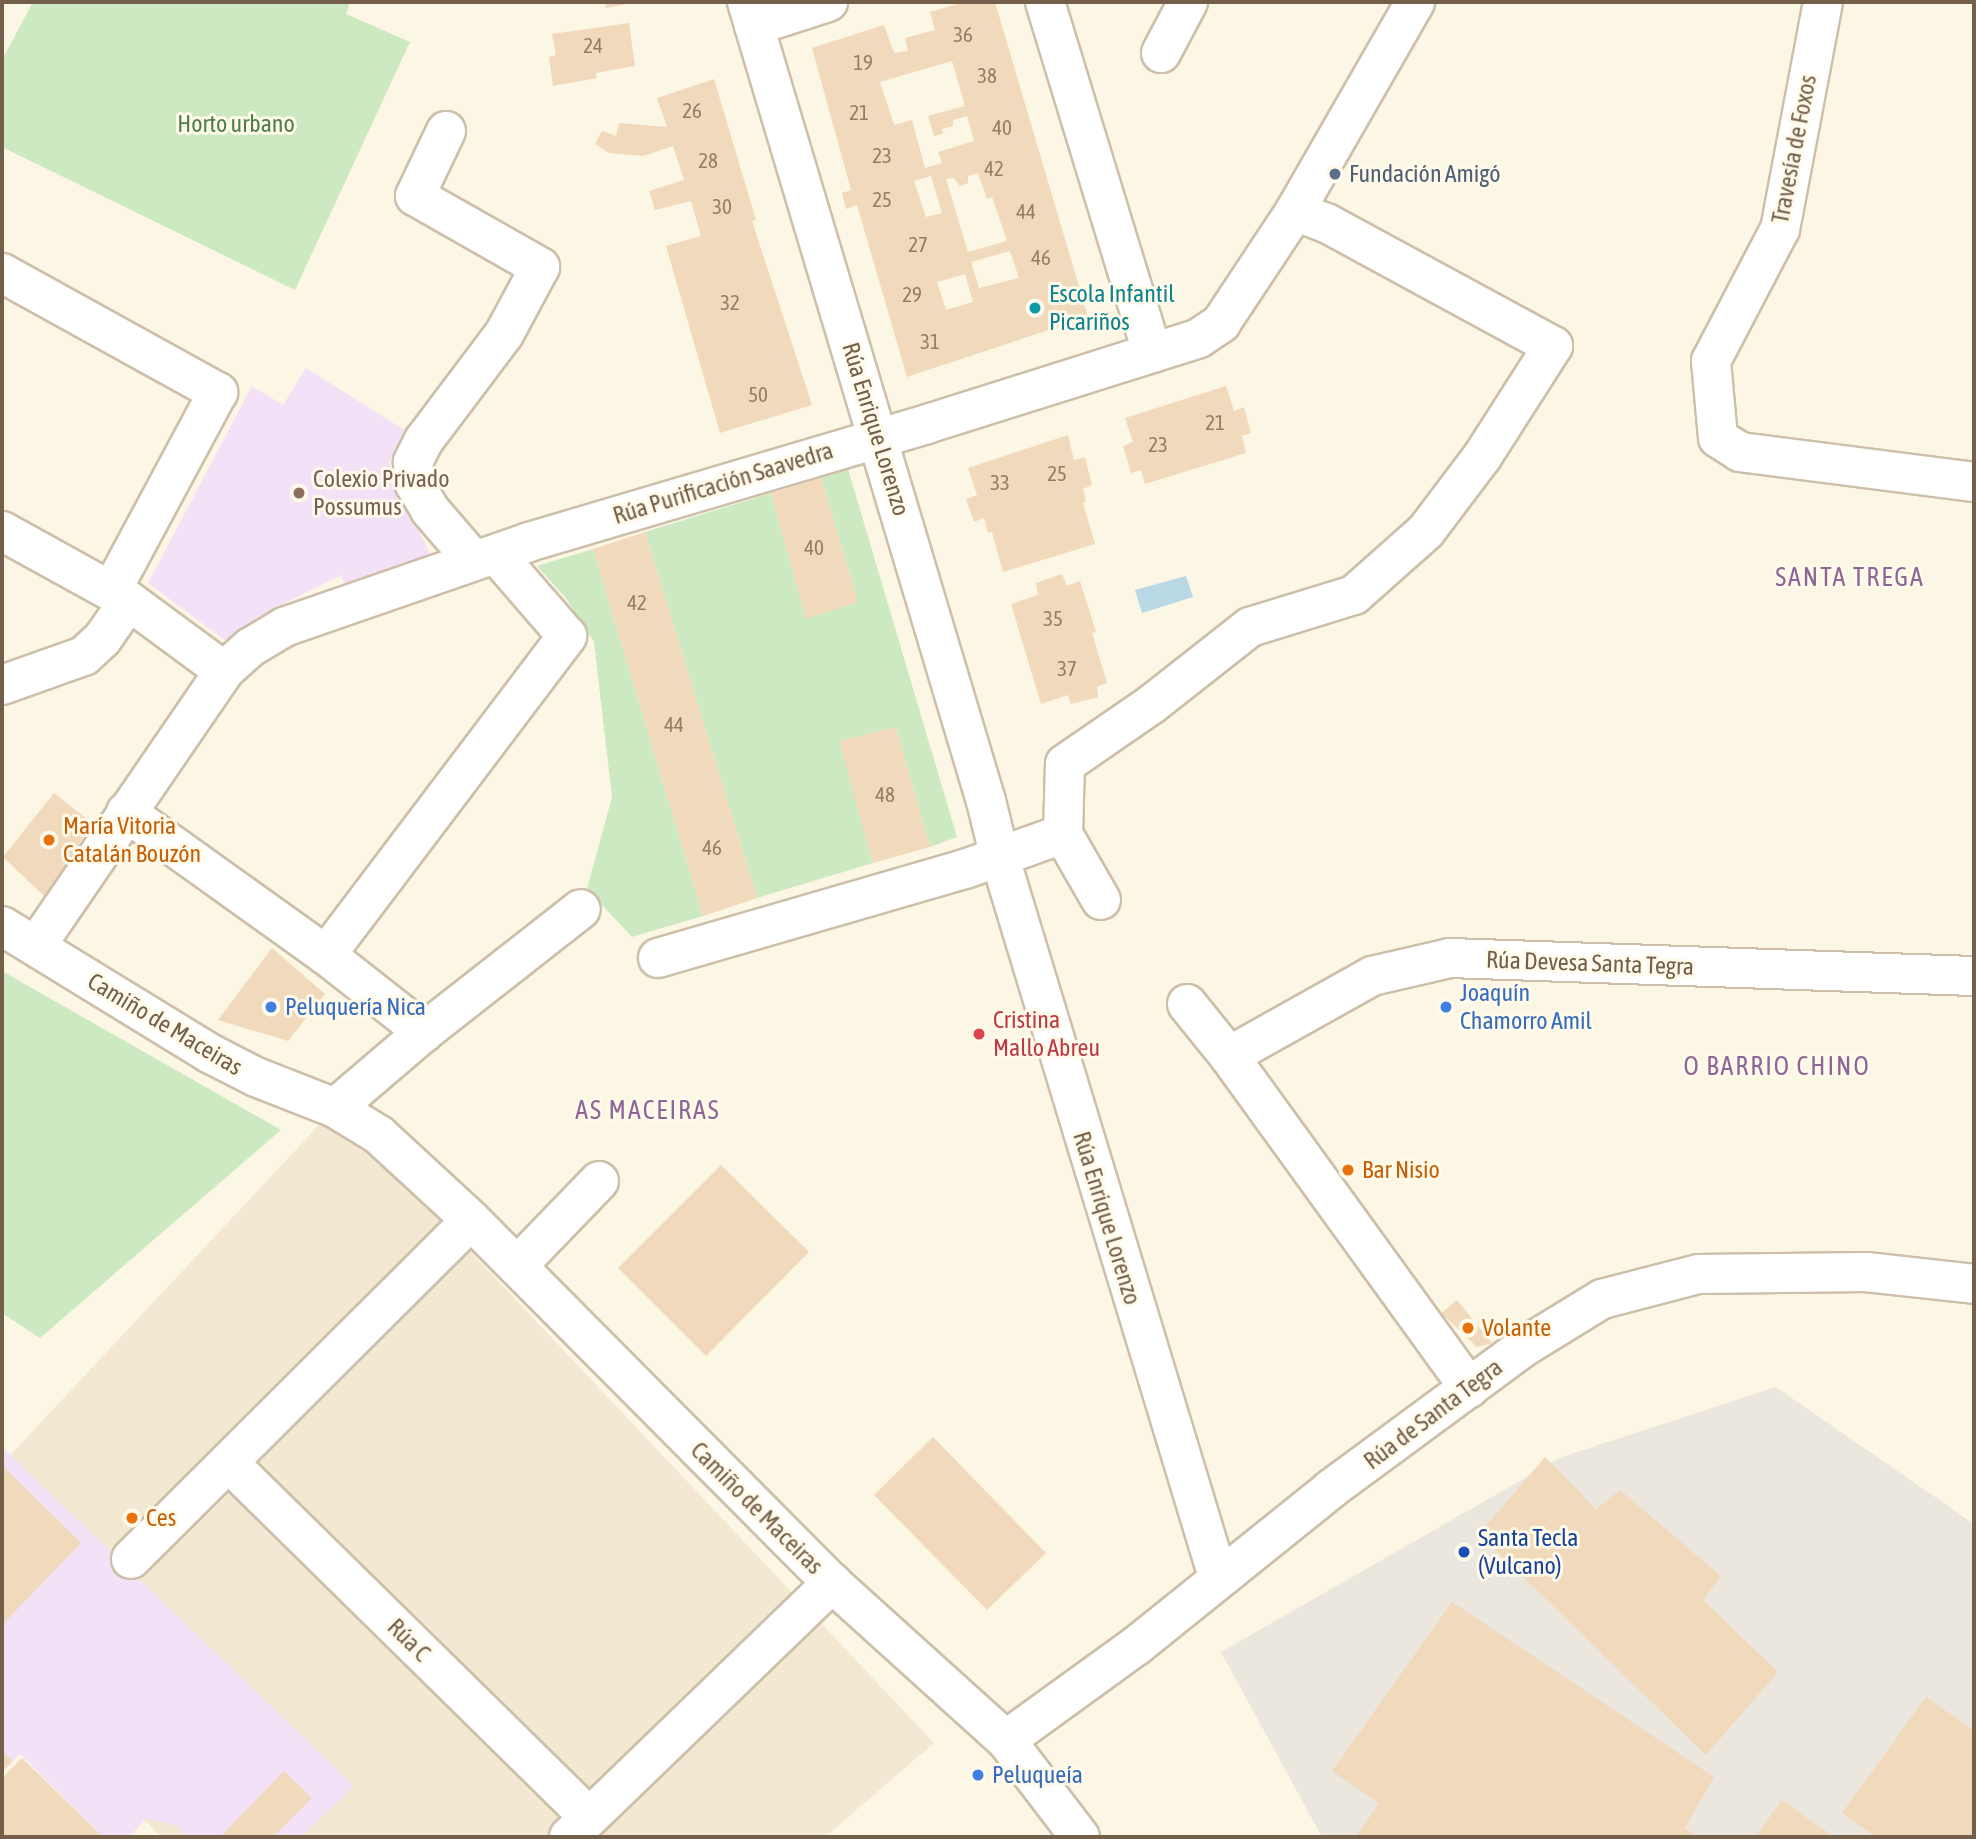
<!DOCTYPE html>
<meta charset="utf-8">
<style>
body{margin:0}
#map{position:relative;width:1976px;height:1839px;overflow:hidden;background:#fcf6e4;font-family:"Asap Condensed",sans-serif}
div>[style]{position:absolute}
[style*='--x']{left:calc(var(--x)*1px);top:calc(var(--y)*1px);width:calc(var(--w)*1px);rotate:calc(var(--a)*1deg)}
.residential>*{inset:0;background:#f3e9d2}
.industrial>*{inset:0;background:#ebe6de}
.education>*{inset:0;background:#f3e1f8}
.green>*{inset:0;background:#cde9c2}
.water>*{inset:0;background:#b9d8e5}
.building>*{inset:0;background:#f1d9bc}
.roads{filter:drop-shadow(2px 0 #cdbfaa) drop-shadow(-2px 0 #cdbfaa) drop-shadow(0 2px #cdbfaa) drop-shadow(0 -2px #cdbfaa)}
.minor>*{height:38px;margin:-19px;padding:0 19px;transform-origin:19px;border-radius:19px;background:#fff}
.dots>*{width:19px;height:19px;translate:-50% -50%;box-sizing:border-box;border:4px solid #fffaea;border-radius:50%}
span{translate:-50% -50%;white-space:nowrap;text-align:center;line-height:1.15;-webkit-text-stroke:6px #fffaea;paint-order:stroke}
.number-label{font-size:21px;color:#937e66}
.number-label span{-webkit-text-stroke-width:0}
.park-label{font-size:24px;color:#4e7f44}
.street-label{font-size:24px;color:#745f4a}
.service-label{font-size:24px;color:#4e5e75}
.left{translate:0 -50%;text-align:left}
.culture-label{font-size:24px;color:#0d838f}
.education-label{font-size:24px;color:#785e54}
.food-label{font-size:24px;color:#c56008}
.shop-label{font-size:24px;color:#366cbe}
.health-label{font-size:24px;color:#be3a42}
.transit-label{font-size:24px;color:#164399}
.neighbourhood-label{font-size:26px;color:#8e6597;letter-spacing:2px}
.frame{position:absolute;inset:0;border:4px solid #745f4a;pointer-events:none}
</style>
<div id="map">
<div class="residential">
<div style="clip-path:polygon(335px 1108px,934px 1743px,825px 1837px,161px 1837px,2px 1670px,2px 1464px)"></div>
</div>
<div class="industrial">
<div style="clip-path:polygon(1776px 1387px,1974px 1524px,1974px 1837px,1322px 1837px,1221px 1652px,1562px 1457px)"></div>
</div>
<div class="education">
<div style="clip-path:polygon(306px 368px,409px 433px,389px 462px,435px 566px,348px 592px,341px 575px,277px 607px,227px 642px,148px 583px,252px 386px,283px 405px)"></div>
<div style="clip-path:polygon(2px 1447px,354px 1786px,301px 1837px,188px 1837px,177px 1826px,147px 1818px,129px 1837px,103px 1837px,20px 1754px,2px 1772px)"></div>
</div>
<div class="green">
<div style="clip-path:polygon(33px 2px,350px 2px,346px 14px,410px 42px,295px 290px,2px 147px,2px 60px)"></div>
<div style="clip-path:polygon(848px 469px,957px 837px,930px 847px,896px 727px,840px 741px,873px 863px,757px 898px,645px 532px,771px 493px,806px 618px,858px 602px,821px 478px)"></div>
<div style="clip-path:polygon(593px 549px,703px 916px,632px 937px,587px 889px,612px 797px,594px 642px,565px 597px,537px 566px)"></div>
<div style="clip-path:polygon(2px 971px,281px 1130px,40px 1338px,2px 1313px)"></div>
</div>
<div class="water">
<div style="clip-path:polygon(1186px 576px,1193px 597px,1142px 613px,1135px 590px)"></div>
</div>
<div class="building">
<div style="clip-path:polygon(605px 2px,633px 2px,633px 3px,606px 8px)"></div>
<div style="clip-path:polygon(evenodd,964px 2px,995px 2px,1088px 317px,907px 377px,857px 205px,846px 209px,842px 193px,851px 190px,812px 48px,884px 25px,894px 53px,908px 51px,905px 38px,935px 30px,930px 12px,964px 2px,952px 61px,965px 106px,928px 116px,934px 136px,943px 134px,942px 129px,953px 126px,953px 120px,967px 116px,974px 141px,938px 152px,942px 163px,925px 168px,912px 120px,894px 125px,880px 82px,952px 61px,964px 2px,978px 173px,987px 199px,992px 197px,1007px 241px,968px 252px,946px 179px,954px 178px,960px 186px,968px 183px,968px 176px,978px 173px,964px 2px,931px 176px,942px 213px,926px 217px,914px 181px,931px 176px,964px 2px,1010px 251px,1019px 278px,979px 288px,971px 262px,1010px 251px,964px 2px,965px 274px,973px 302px,946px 310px,937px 282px,965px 274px)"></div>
<div style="clip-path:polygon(629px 23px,635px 66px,596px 73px,597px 78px,553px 86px,549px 57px,556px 55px,552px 34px)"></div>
<div style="clip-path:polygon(714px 79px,756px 220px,752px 221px,812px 405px,720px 433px,666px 246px,701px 236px,691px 201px,655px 210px,649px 191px,684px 180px,673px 146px,643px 156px,609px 153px,595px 144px,602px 131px,616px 136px,619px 123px,667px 127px,657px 98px)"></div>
<div style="clip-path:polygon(1226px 386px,1234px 411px,1244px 407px,1251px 433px,1242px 436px,1246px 453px,1145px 484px,1141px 470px,1131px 473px,1123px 446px,1133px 442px,1125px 418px)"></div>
<div style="clip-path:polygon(1068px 435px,1074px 460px,1085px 457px,1092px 485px,1083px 489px,1086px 502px,1083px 503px,1095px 544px,1003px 572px,992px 532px,988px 533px,984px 518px,974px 522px,966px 499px,977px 495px,968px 468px)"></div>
<div style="clip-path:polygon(821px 478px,858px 602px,806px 619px,771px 493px)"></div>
<div style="clip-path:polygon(645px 532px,757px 898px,703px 916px,593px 549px)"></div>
<div style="clip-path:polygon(1062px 574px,1067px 586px,1080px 581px,1096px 632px,1092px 633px,1107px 683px,1097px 687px,1098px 697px,1071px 704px,1068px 695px,1041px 704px,1011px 604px,1038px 595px,1036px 583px)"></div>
<div style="clip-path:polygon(896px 727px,930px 847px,873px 863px,839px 741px)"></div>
<div style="clip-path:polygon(54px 793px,92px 823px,45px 897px,3px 857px)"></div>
<div style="clip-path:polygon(272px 948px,325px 994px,288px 1041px,218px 1020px)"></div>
<div style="clip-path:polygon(721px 1165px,809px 1252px,706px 1356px,618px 1268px)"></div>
<div style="clip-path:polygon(1457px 1300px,1492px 1343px,1477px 1347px,1441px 1313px)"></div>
<div style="clip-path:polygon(933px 1437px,1046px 1553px,987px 1610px,874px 1495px)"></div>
<div style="clip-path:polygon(1545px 1457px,1596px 1509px,1620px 1490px,1721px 1576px,1703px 1600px,1778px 1672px,1706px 1755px,1479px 1534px)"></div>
<div style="clip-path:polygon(4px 1467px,81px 1543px,2px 1625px,2px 1469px)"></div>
<div style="clip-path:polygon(1452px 1602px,1714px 1777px,1685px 1828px,1698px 1837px,1356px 1837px,1379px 1803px,1332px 1771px)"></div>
<div style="clip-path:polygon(1926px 1697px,1974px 1731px,1974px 1837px,1876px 1837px,1842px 1813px)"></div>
<div style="clip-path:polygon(2px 1751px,13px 1761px,2px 1772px)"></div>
<div style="clip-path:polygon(22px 1758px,103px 1837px,2px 1837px,2px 1778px)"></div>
<div style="clip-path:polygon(284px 1771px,312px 1798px,273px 1837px,220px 1837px)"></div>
<div style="clip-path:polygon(1782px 1800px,1834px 1837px,1755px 1837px)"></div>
</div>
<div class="roads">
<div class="minor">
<div style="--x:747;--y:2;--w:834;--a:73.35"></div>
<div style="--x:986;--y:801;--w:59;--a:76.2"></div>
<div style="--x:1000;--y:858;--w:751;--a:73.13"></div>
<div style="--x:1045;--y:2;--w:367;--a:73"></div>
<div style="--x:1823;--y:2;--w:231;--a:100.7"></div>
<div style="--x:1780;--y:229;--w:149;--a:117.6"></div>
<div style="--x:1711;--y:361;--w:77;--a:84.8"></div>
<div style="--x:1718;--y:438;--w:26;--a:32"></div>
<div style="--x:1740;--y:452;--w:236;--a:7.3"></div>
<div style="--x:754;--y:26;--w:78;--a:-18"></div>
<div style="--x:1161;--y:53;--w:58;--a:-62.1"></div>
<div style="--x:446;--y:131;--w:72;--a:115.5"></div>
<div style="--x:415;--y:196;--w:144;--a:29.6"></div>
<div style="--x:540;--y:267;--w:76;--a:118.2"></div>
<div style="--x:504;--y:334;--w:133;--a:127"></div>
<div style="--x:424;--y:440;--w:25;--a:117"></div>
<div style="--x:413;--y:462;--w:21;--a:87"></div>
<div style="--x:414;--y:483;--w:31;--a:59"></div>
<div style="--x:430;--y:510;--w:67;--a:49.2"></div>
<div style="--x:2;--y:273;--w:247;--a:28.9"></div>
<div style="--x:218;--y:392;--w:225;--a:118.2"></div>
<div style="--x:2;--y:531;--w:145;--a:28.9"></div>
<div style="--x:129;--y:601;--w:118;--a:36.4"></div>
<div style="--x:2;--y:685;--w:87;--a:-19.5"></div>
<div style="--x:84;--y:656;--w:26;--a:-43"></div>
<div style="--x:103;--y:638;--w:45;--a:-54.9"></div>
<div style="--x:126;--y:812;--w:246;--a:35.6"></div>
<div style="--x:326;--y:955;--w:125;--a:38.2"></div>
<div style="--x:1063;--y:834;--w:76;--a:60.1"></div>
<div style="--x:2;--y:926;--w:243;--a:31.5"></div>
<div style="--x:209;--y:1053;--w:53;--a:27.1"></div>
<div style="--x:256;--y:1077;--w:85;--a:21.4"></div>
<div style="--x:335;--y:1108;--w:52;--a:31.5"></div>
<div style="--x:379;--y:1135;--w:125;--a:42.7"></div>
<div style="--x:471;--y:1220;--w:512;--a:45.16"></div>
<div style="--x:832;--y:1583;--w:234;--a:42.1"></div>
<div style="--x:1006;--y:1740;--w:122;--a:52.7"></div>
<div style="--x:36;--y:946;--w:333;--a:-55.6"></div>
<div style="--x:224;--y:671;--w:36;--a:-42"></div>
<div style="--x:251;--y:647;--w:39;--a:-31"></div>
<div style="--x:284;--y:627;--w:259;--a:-19.1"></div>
<div style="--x:529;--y:542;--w:415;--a:-16.5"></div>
<div style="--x:927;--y:424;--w:285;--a:-17.5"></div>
<div style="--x:1199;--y:338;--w:27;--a:-34"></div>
<div style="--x:1221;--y:323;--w:134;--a:-56.5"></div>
<div style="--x:1295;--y:211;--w:241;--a:-60.1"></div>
<div style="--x:326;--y:955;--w:400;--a:-52.9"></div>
<div style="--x:567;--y:636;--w:108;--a:-130.9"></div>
<div style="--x:658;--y:958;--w:320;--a:-16.2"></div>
<div style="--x:965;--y:869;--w:104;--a:-19.7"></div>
<div style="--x:1063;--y:834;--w:70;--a:-88.4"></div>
<div style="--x:1065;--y:764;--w:106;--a:-34.6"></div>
<div style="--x:1152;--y:704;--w:125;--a:-38.2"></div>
<div style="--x:1250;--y:627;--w:109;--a:-17.1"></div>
<div style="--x:1354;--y:595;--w:96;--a:-41.6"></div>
<div style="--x:1426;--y:531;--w:93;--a:-52.9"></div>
<div style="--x:1482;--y:457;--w:132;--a:-57.4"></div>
<div style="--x:1553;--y:346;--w:258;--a:-151.5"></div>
<div style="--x:1326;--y:223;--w:33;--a:-159"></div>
<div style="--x:1187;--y:1004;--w:67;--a:51.1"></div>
<div style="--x:1229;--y:1056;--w:410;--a:54.1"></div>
<div style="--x:1229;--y:1056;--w:164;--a:-29.2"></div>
<div style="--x:1372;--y:976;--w:80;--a:-13"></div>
<div style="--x:1450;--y:958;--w:524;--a:1.97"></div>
<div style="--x:335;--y:1108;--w:117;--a:-40.5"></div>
<div style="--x:424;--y:1032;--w:199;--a:-38.1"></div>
<div style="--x:517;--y:1266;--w:118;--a:-46"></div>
<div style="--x:229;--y:1463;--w:505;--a:44.52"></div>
<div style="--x:131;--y:1559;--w:480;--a:-44.9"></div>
<div style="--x:1006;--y:1740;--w:160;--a:-35.9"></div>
<div style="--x:1136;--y:1646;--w:250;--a:-38.8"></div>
<div style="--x:1331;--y:1489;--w:237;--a:-36.4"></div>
<div style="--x:1522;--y:1348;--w:94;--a:-31.5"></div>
<div style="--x:1602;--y:1299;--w:100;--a:-14.5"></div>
<div style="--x:1699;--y:1274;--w:167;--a:-0.7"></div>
<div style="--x:1866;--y:1272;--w:109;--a:6.3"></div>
<div style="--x:569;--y:1837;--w:366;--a:-44"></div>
</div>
</div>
<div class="dots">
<div style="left:1335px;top:174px;background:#5c6f8a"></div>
<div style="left:1035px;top:308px;background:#0f9aa8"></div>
<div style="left:299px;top:493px;background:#8d6e63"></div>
<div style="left:49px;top:840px;background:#e8710a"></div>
<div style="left:271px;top:1007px;background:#3f7fe0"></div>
<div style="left:1446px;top:1007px;background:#3f7fe0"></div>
<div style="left:979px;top:1034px;background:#e0444e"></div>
<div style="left:1348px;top:1170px;background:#e8710a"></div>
<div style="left:1468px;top:1328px;background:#e8710a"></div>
<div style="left:132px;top:1518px;background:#e8710a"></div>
<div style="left:1464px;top:1552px;background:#1a4fb4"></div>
<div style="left:978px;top:1775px;background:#3f7fe0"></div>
</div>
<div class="number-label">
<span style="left:963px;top:34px">36</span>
<span style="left:593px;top:45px">24</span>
<span style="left:863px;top:62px">19</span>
<span style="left:987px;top:75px">38</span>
<span style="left:692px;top:110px">26</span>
<span style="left:859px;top:112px">21</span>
<span style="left:1002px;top:127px">40</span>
<span style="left:882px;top:155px">23</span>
<span style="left:708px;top:160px">28</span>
<span style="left:994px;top:168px">42</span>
<span style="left:882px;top:199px">25</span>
<span style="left:722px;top:206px">30</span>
<span style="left:1026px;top:211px">44</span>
<span style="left:918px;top:244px">27</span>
<span style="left:1041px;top:257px">46</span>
<span style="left:912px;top:294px">29</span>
<span style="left:730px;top:302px">32</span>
<span style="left:930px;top:341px">31</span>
<span style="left:758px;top:394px">50</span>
<span style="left:1215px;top:422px">21</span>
<span style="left:1158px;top:444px">23</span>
<span style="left:1057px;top:473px">25</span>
<span style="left:1000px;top:482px">33</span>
<span style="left:814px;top:547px">40</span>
<span style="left:637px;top:602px">42</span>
<span style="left:1053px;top:618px">35</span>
<span style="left:1067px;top:668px">37</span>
<span style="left:674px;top:724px">44</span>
<span style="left:885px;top:794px">48</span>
<span style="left:712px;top:847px">46</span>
</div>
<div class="park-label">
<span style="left:236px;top:124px">Horto urbano</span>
</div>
<div class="street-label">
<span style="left:1794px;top:149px;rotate:-79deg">Travesía de Foxos</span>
<span style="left:876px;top:429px;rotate:73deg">Rúa Enrique Lorenzo</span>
<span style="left:723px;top:483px;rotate:-17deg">Rúa Purificación Saavedra</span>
<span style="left:1590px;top:963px;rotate:2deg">Rúa Devesa Santa Tegra</span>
<span style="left:165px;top:1024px;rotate:31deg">Camiño de Maceiras</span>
<span style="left:1107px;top:1218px;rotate:73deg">Rúa Enrique Lorenzo</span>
<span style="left:1433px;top:1414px;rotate:-37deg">Rúa de Santa Tegra</span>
<span style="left:757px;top:1508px;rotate:45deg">Camiño de Maceiras</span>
<span style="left:409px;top:1640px;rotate:45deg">Rúa C</span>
</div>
<div class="service-label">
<span class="left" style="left:1349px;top:174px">Fundación Amigó</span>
</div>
<div class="culture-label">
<span class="left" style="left:1049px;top:308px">Escola Infantil<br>Picariños</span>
</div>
<div class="education-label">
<span class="left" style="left:313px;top:493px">Colexio Privado<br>Possumus</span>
</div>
<div class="food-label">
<span class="left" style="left:63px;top:840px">María Vitoria<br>Catalán Bouzón</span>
<span class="left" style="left:1362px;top:1170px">Bar Nisio</span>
<span class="left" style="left:1482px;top:1328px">Volante</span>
<span class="left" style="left:146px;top:1518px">Ces</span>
</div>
<div class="shop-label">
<span class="left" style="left:1460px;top:1007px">Joaquín<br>Chamorro Amil</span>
<span class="left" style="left:285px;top:1007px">Peluquería Nica</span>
<span class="left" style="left:992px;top:1775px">Peluqueía</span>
</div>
<div class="health-label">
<span class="left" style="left:993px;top:1034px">Cristina<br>Mallo Abreu</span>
</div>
<div class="transit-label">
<span class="left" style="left:1478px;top:1552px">Santa Tecla<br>(Vulcano)</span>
</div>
<div class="neighbourhood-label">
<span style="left:1850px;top:578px">SANTA TREGA</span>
<span style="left:1777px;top:1067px">O BARRIO CHINO</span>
<span style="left:648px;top:1111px">AS MACEIRAS</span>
</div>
<div class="frame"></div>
</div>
